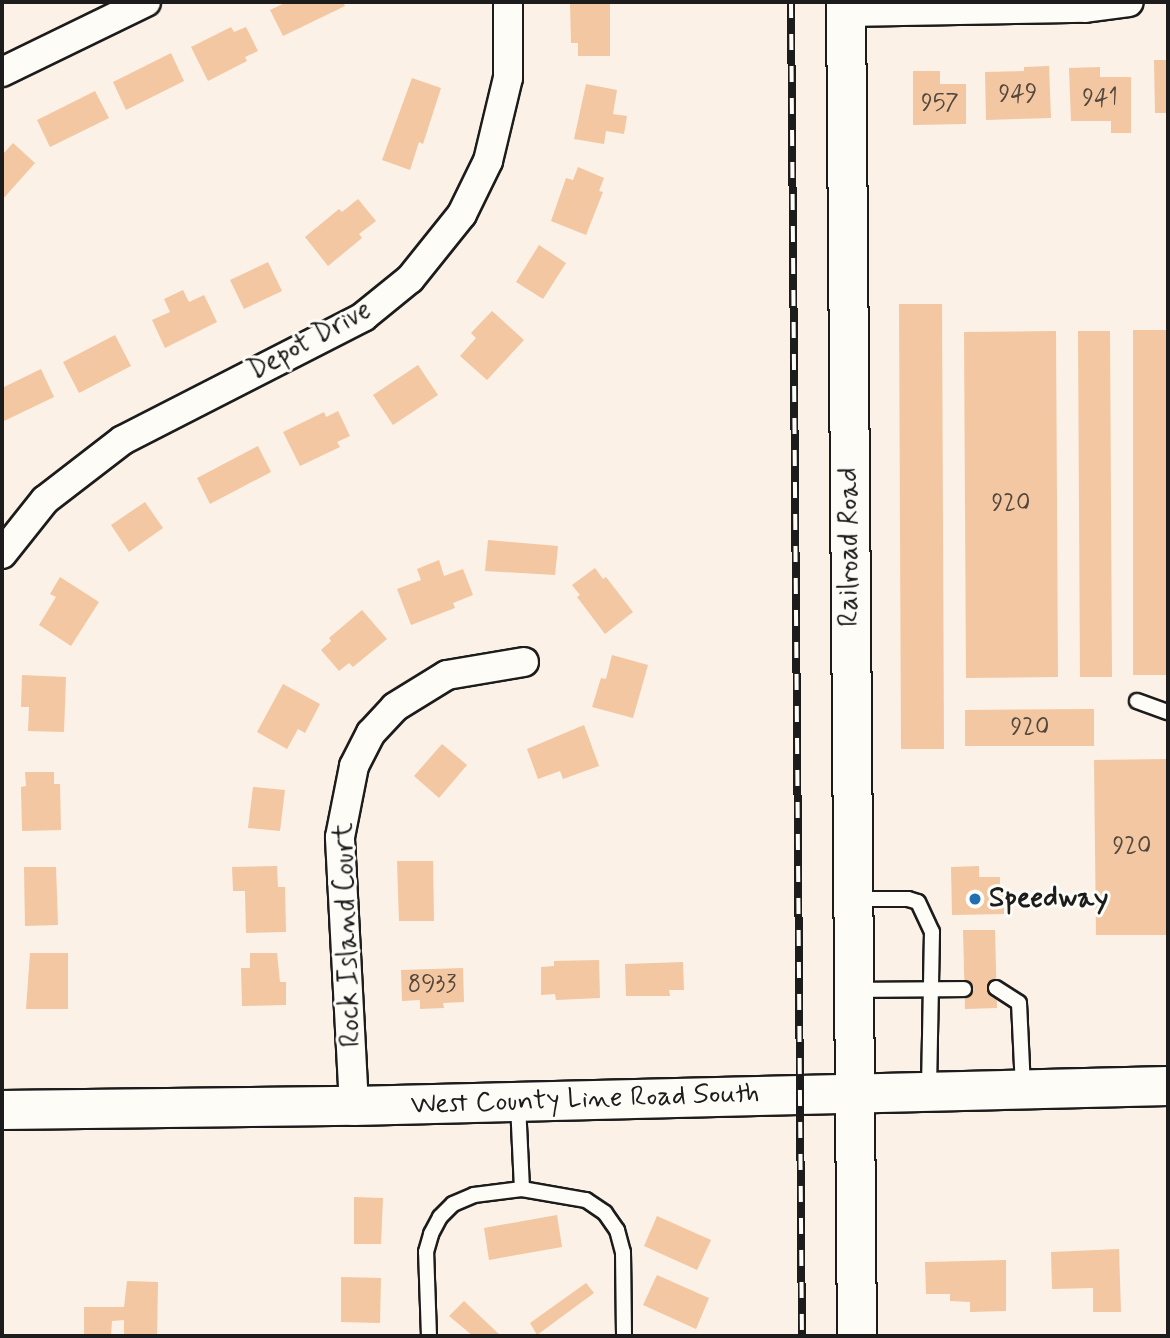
<!DOCTYPE html>
<style>
body{margin:0}
#map{position:relative;width:1170px;height:1338px;overflow:hidden;background:#fbf1e6;font-family:Mynerve,sans-serif}
div>[style]{position:absolute}
[style*='--x']{left:calc(var(--x)*1px);top:calc(var(--y)*1px);width:calc(var(--w)*1px);rotate:calc(var(--a)*1deg)}
.building>*{inset:0;background:#f2c7a2}
.roads{filter:drop-shadow(2px 0 #1c1c1c) drop-shadow(-2px 0 #1c1c1c) drop-shadow(0 2px #1c1c1c) drop-shadow(0 -2px #1c1c1c)}
.lane>*{height:14px;margin:-7px;padding:0 7px;transform-origin:7px;border-radius:7px;background:#fdfcf7}
.street>*{height:28px;margin:-14px;padding:0 14px;transform-origin:14px;border-radius:14px;background:#fdfcf7}
.secondary>*{height:38px;margin:-19px;padding:0 19px;transform-origin:19px;border-radius:19px;background:#fdfcf7}
.primary>*{height:38px;margin:-19px;padding:0 19px;transform-origin:19px;border-radius:19px;background:#fdfcf7}
.rail>*{height:8px;margin-top:-4px;transform-origin:0;background:repeating-linear-gradient(90deg,#fdfcf7 0 16px,#1c1c1c 0 32px);box-sizing:border-box;border-block:2px solid #1c1c1c}
.dots>*{width:19px;height:19px;translate:-50% -50%;box-sizing:border-box;border:4px solid #fdfcf7;border-radius:50%}
span{translate:-50% -50%;white-space:nowrap;text-align:center;line-height:1.15;-webkit-text-stroke:6px #fdfcf7;paint-order:stroke}
.number-label{font-size:24px;color:#52473e}
.number-label span{-webkit-text-stroke-width:0}
.street-label{font-size:28px;color:#1c1c1c}
.poi-label{font-size:28px;color:#1c1c1c;font-weight:700}
.left{translate:0 -50%;text-align:left}
.frame{position:absolute;inset:0;border:4px solid #1c1c1c;pointer-events:none}
</style>
<div id="map">
<div class="building">
<div style="clip-path:polygon(287px 2px,343px 2px,345px 6px,283px 36px,270px 10px)"></div>
<div style="clip-path:polygon(570px 2px,610px 2px,610px 56px,578px 56px,578px 43px,571px 43px)"></div>
<div style="clip-path:polygon(231px 27px,234px 32px,246px 27px,258px 51px,245px 57px,247px 61px,208px 81px,191px 47px)"></div>
<div style="clip-path:polygon(171px 53px,184px 81px,126px 110px,113px 82px)"></div>
<div style="clip-path:polygon(1154px 60px,1168px 60px,1168px 113px,1155px 113px)"></div>
<div style="clip-path:polygon(1049px 66px,1051px 118px,986px 120px,985px 72px,1024px 71px,1024px 67px)"></div>
<div style="clip-path:polygon(1100px 67px,1100px 77px,1131px 77px,1131px 133px,1111px 133px,1111px 121px,1071px 121px,1069px 68px)"></div>
<div style="clip-path:polygon(913px 71px,940px 71px,940px 84px,966px 84px,966px 124px,913px 125px)"></div>
<div style="clip-path:polygon(412px 78px,441px 88px,423px 144px,419px 142px,410px 170px,382px 160px)"></div>
<div style="clip-path:polygon(586px 84px,617px 90px,613px 114px,627px 116px,624px 134px,606px 131px,604px 144px,574px 139px)"></div>
<div style="clip-path:polygon(95px 91px,109px 118px,50px 147px,37px 120px)"></div>
<div style="clip-path:polygon(13px 143px,35px 163px,2px 200px,2px 155px)"></div>
<div style="clip-path:polygon(578px 167px,604px 178px,599px 191px,603px 192px,586px 235px,551px 221px,566px 178px,573px 180px)"></div>
<div style="clip-path:polygon(358px 199px,376px 221px,359px 234px,362px 238px,328px 266px,305px 237px,339px 209px,342px 212px)"></div>
<div style="clip-path:polygon(539px 245px,566px 263px,543px 299px,516px 282px)"></div>
<div style="clip-path:polygon(268px 262px,282px 291px,244px 309px,230px 280px)"></div>
<div style="clip-path:polygon(183px 290px,189px 302px,204px 295px,217px 322px,165px 348px,152px 320px,170px 312px,164px 299px)"></div>
<div style="clip-path:polygon(899px 304px,942px 304px,944px 749px,901px 749px)"></div>
<div style="clip-path:polygon(492px 311px,524px 340px,487px 380px,460px 356px,476px 338px,471px 333px)"></div>
<div style="clip-path:polygon(1133px 330px,1168px 330px,1168px 675px,1133px 675px)"></div>
<div style="clip-path:polygon(1056px 331px,1058px 677px,966px 678px,964px 332px)"></div>
<div style="clip-path:polygon(1078px 331px,1110px 331px,1112px 677px,1080px 677px)"></div>
<div style="clip-path:polygon(115px 335px,131px 366px,79px 393px,63px 362px)"></div>
<div style="clip-path:polygon(418px 365px,438px 395px,393px 425px,373px 395px)"></div>
<div style="clip-path:polygon(41px 369px,54px 397px,2px 422px,2px 388px)"></div>
<div style="clip-path:polygon(338px 411px,350px 436px,337px 442px,340px 447px,300px 466px,283px 432px,324px 412px,326px 417px)"></div>
<div style="clip-path:polygon(258px 446px,271px 472px,210px 504px,197px 478px)"></div>
<div style="clip-path:polygon(145px 502px,163px 528px,129px 552px,111px 525px)"></div>
<div style="clip-path:polygon(488px 540px,558px 546px,555px 575px,485px 571px)"></div>
<div style="clip-path:polygon(439px 560px,444px 576px,463px 569px,473px 595px,453px 603px,455px 608px,411px 625px,397px 589px,421px 580px,417px 569px)"></div>
<div style="clip-path:polygon(595px 568px,603px 579px,606px 577px,633px 612px,605px 634px,577px 597px,580px 595px,572px 585px)"></div>
<div style="clip-path:polygon(60px 577px,99px 602px,71px 646px,39px 625px,56px 597px,50px 594px)"></div>
<div style="clip-path:polygon(362px 610px,387px 639px,353px 667px,349px 663px,339px 671px,321px 650px,331px 641px,329px 638px)"></div>
<div style="clip-path:polygon(612px 655px,648px 665px,633px 718px,592px 707px,601px 678px,606px 679px)"></div>
<div style="clip-path:polygon(22px 675px,66px 677px,64px 732px,28px 731px,29px 707px,21px 707px)"></div>
<div style="clip-path:polygon(283px 684px,320px 704px,305px 733px,298px 729px,287px 749px,257px 732px)"></div>
<div style="clip-path:polygon(1094px 709px,1094px 746px,965px 746px,965px 710px)"></div>
<div style="clip-path:polygon(584px 725px,599px 766px,563px 779px,560px 771px,538px 779px,527px 749px)"></div>
<div style="clip-path:polygon(442px 744px,467px 765px,439px 798px,414px 776px)"></div>
<div style="clip-path:polygon(1168px 759px,1168px 935px,1096px 935px,1094px 760px)"></div>
<div style="clip-path:polygon(25px 772px,54px 772px,54px 784px,60px 784px,61px 830px,22px 831px,21px 787px,26px 786px)"></div>
<div style="clip-path:polygon(253px 787px,285px 790px,280px 831px,248px 828px)"></div>
<div style="clip-path:polygon(397px 861px,433px 861px,434px 921px,399px 921px)"></div>
<div style="clip-path:polygon(277px 866px,278px 887px,285px 887px,286px 932px,246px 933px,245px 891px,233px 891px,232px 867px)"></div>
<div style="clip-path:polygon(979px 866px,979px 877px,1000px 877px,1000px 886px,1004px 886px,1004px 914px,952px 915px,951px 867px)"></div>
<div style="clip-path:polygon(24px 867px,56px 867px,58px 925px,25px 926px)"></div>
<div style="clip-path:polygon(963px 930px,995px 930px,997px 1008px,965px 1009px)"></div>
<div style="clip-path:polygon(30px 953px,68px 953px,68px 1009px,26px 1009px)"></div>
<div style="clip-path:polygon(250px 953px,277px 953px,280px 982px,286px 982px,286px 1005px,242px 1006px,241px 968px,250px 968px)"></div>
<div style="clip-path:polygon(599px 960px,600px 998px,556px 1000px,555px 994px,541px 995px,541px 967px,554px 966px,554px 961px)"></div>
<div style="clip-path:polygon(683px 962px,684px 990px,669px 990px,670px 996px,626px 996px,625px 964px)"></div>
<div style="clip-path:polygon(463px 968px,464px 1002px,443px 1003px,444px 1008px,420px 1009px,420px 1000px,402px 1001px,401px 970px)"></div>
<div style="clip-path:polygon(354px 1197px,383px 1198px,381px 1244px,354px 1244px)"></div>
<div style="clip-path:polygon(557px 1215px,562px 1247px,489px 1260px,484px 1228px)"></div>
<div style="clip-path:polygon(657px 1216px,711px 1240px,697px 1270px,644px 1246px)"></div>
<div style="clip-path:polygon(1119px 1249px,1121px 1312px,1093px 1312px,1093px 1288px,1052px 1289px,1051px 1252px)"></div>
<div style="clip-path:polygon(1006px 1260px,1006px 1311px,970px 1312px,970px 1302px,950px 1301px,950px 1294px,926px 1294px,925px 1262px)"></div>
<div style="clip-path:polygon(657px 1275px,709px 1298px,696px 1329px,643px 1305px)"></div>
<div style="clip-path:polygon(341px 1277px,381px 1278px,380px 1323px,341px 1322px)"></div>
<div style="clip-path:polygon(127px 1281px,158px 1282px,157px 1336px,124px 1336px,124px 1320px,112px 1321px,111px 1336px,84px 1336px,84px 1307px,124px 1307px)"></div>
<div style="clip-path:polygon(586px 1283px,594px 1293px,537px 1335px,530px 1323px)"></div>
<div style="clip-path:polygon(464px 1301px,501px 1336px,473px 1336px,449px 1316px)"></div>
</div>
<div class="roads">
<div class="lane">
<div style="--x:1137;--y:701;--w:33;--a:20"></div>
<div style="--x:854;--y:899;--w:54;--a:0"></div>
<div style="--x:908;--y:899;--w:10;--a:17"></div>
<div style="--x:918;--y:902;--w:33;--a:65"></div>
<div style="--x:932;--y:932;--w:159;--a:91.1"></div>
<div style="--x:996;--y:988;--w:27;--a:33"></div>
<div style="--x:1019;--y:1003;--w:84;--a:87.3"></div>
<div style="--x:855;--y:990;--w:109;--a:-0.5"></div>
<div style="--x:518;--y:1104;--w:85;--a:87.3"></div>
<div style="--x:429;--y:1336;--w:84;--a:-92"></div>
<div style="--x:426;--y:1252;--w:19;--a:-74"></div>
<div style="--x:431;--y:1234;--w:19;--a:-62"></div>
<div style="--x:440;--y:1217;--w:18;--a:-45"></div>
<div style="--x:453;--y:1204;--w:23;--a:-23"></div>
<div style="--x:474;--y:1195;--w:48;--a:-7.1"></div>
<div style="--x:522;--y:1189;--w:65;--a:9.8"></div>
<div style="--x:586;--y:1200;--w:23;--a:34"></div>
<div style="--x:605;--y:1213;--w:21;--a:55"></div>
<div style="--x:617;--y:1230;--w:23;--a:75"></div>
<div style="--x:623;--y:1252;--w:84;--a:89.3"></div>
</div>
<div class="street">
<div style="--x:846;--y:12;--w:239;--a:-1"></div>
<div style="--x:1085;--y:8;--w:44;--a:-7.8"></div>
<div style="--x:2;--y:72;--w:160;--a:-25.9"></div>
<div style="--x:2;--y:554;--w:69;--a:-51.5"></div>
<div style="--x:45;--y:500;--w:98;--a:-37.6"></div>
<div style="--x:123;--y:440;--w:270;--a:-27.1"></div>
<div style="--x:363;--y:317;--w:60;--a:-39"></div>
<div style="--x:410;--y:279;--w:83;--a:-51.3"></div>
<div style="--x:462;--y:214;--w:59;--a:-63.9"></div>
<div style="--x:488;--y:161;--w:85;--a:-76.5"></div>
<div style="--x:508;--y:78;--w:76;--a:-90"></div>
<div style="--x:354;--y:1106;--w:269;--a:-93"></div>
<div style="--x:340;--y:837;--w:72;--a:-78.8"></div>
<div style="--x:354;--y:766;--w:37;--a:-63"></div>
<div style="--x:371;--y:733;--w:35;--a:-47"></div>
<div style="--x:395;--y:707;--w:61;--a:-31.6"></div>
<div style="--x:447;--y:675;--w:78;--a:-9.6"></div>
</div>
<div class="secondary">
<div style="--x:846;--y:2;--w:1334;--a:89.53"></div>
</div>
<div class="primary">
<div style="--x:2;--y:1110;--w:352;--a:-0.7"></div>
<div style="--x:354;--y:1106;--w:814;--a:-1.41"></div>
</div>
</div>
<div class="rail">
<div style="--x:791;--y:2;--w:1334;--a:89.53"></div>
</div>
<div class="dots">
<div style="left:975px;top:899px;background:#1f6fb2"></div>
</div>
<div class="number-label">
<span style="left:1018px;top:95px">949</span>
<span style="left:1100px;top:99px">941</span>
<span style="left:940px;top:104px">957</span>
<span style="left:1011px;top:504px">920</span>
<span style="left:1030px;top:728px">920</span>
<span style="left:1132px;top:847px">920</span>
<span style="left:432px;top:985px">8933</span>
</div>
<div class="street-label">
<span style="left:310px;top:341px;rotate:-29deg">Depot Drive</span>
<span style="left:850px;top:547px;rotate:-90deg">Railroad Road</span>
<span style="left:348px;top:935px;rotate:-92deg">Rock Island Court</span>
<span style="left:585px;top:1100px;rotate:-2deg">West County Line Road South</span>
</div>
<div class="poi-label">
<span class="left" style="left:989px;top:899px">Speedway</span>
</div>
<div class="frame"></div>
</div>
